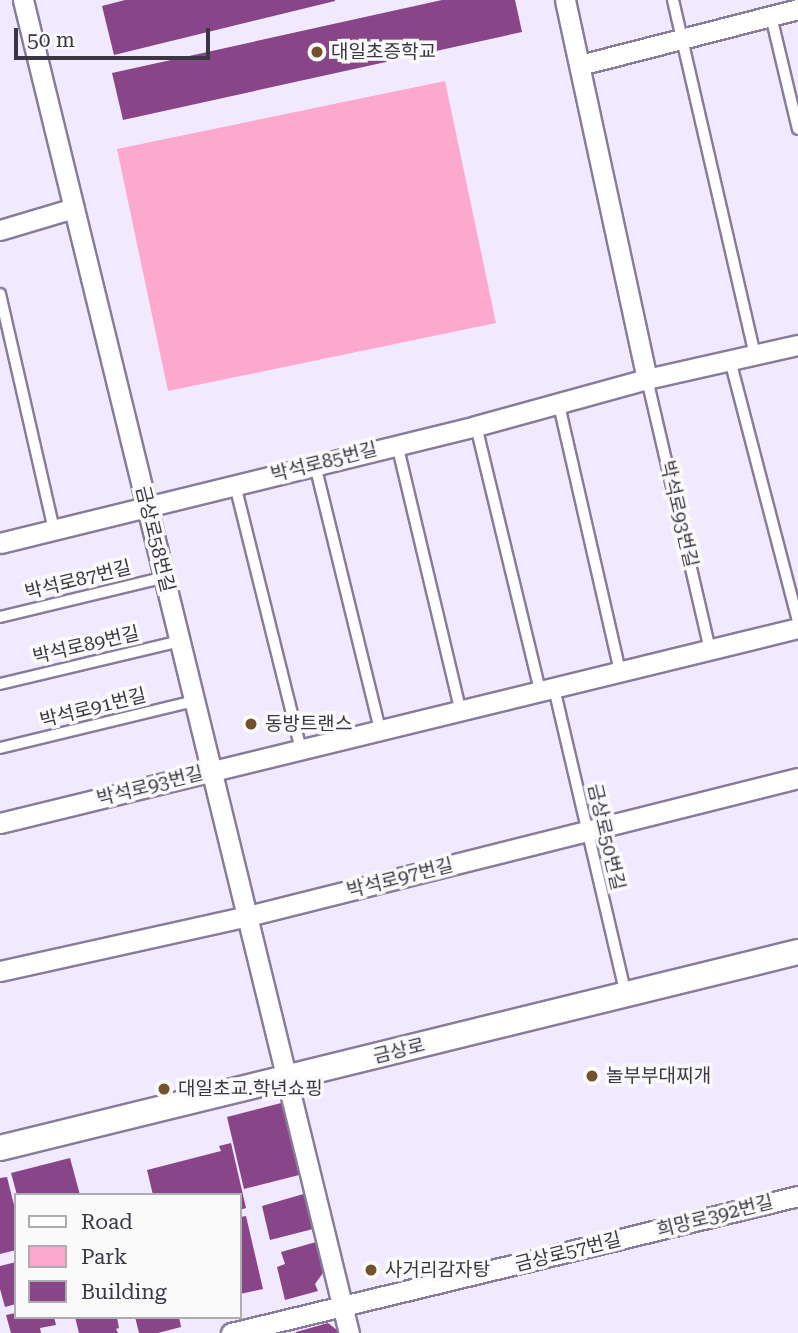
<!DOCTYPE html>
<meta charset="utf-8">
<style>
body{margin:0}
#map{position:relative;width:798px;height:1333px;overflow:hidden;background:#f1e9fe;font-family:"Roboto Serif","Noto Sans KR",serif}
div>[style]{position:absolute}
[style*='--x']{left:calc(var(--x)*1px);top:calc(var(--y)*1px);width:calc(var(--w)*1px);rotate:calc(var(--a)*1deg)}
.green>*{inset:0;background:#fda9ce}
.building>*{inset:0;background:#884588}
.roads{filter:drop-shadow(2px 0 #887c9b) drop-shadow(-2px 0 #887c9b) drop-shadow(0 2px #887c9b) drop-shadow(0 -2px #887c9b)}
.service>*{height:10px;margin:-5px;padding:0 5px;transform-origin:5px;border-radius:5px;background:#fff}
.minor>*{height:19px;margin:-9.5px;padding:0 9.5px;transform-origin:9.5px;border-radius:9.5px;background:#fff}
.tertiary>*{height:24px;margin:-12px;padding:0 12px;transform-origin:12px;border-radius:12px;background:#fff}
.dots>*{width:19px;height:19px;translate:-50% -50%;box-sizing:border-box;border:4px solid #fafafa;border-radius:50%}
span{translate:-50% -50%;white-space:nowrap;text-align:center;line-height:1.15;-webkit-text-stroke:7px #fafafa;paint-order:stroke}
.poi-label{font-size:19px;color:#3b3644}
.left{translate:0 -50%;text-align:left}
.street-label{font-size:19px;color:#3b3644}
.legend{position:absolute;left:14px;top:1193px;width:228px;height:126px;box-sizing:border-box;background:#fafafa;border:2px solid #aeacb1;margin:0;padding:9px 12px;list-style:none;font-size:21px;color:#3b3644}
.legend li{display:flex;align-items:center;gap:14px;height:35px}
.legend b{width:35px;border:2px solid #aeacb1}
.scale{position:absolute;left:14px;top:28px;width:196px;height:32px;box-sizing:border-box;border:4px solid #3b3644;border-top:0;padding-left:9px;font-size:21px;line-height:24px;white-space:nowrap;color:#3b3644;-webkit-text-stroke:5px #fafafa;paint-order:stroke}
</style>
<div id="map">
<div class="green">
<div style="clip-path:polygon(445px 81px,496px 323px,168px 391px,117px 149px)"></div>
</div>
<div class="building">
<div style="clip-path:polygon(125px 0,335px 0,335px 1px,114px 55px,102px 6px)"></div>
<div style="clip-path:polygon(442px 0,515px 0,522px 32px,123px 120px,112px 73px)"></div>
<div style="clip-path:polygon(285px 1102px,303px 1174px,244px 1189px,227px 1117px)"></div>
<div style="clip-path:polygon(231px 1143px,246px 1208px,240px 1210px,240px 1195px,153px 1195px,147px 1170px,221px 1151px,219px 1146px)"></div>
<div style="clip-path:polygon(70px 1158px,80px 1195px,17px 1195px,11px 1173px)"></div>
<div style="clip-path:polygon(7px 1177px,16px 1213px,16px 1250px,0 1254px,0 1178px)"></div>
<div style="clip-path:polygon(307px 1193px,317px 1228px,270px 1240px,262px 1206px)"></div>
<div style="clip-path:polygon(246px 1216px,263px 1289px,240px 1294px,240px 1217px)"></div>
<div style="clip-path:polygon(316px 1242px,323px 1273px,315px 1284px,318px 1291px,285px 1300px,277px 1267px,285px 1264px,281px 1252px)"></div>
<div style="clip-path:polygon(16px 1262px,16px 1304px,5px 1307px,0 1289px,0 1266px)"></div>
<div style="clip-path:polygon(16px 1313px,16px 1317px,54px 1317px,56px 1325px,40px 1328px,41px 1333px,11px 1333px,6px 1315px)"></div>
<div style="clip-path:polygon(75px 1317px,117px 1317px,119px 1328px,116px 1329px,118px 1333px,79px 1333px)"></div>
<div style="clip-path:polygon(135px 1317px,179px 1317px,181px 1327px,158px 1333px,139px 1333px)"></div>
<div style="clip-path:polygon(328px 1323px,341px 1333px,296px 1333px,296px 1332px)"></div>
</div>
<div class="roads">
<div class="service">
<div style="--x:673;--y:0;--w:364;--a:77"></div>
<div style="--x:771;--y:16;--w:116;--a:76.6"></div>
<div style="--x:0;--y:294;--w:241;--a:77.1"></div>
<div style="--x:730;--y:360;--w:270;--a:75.4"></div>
<div style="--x:647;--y:379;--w:277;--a:76.9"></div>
<div style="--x:559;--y:405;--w:274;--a:77.1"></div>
<div style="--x:476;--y:426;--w:273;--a:76.4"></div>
<div style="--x:397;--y:444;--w:272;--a:76.6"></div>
<div style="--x:315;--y:465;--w:272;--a:76.2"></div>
<div style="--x:235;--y:485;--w:272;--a:76"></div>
<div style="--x:0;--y:617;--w:170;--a:-13.6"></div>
<div style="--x:0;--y:684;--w:185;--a:-13.4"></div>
<div style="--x:554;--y:688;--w:314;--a:76.8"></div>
<div style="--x:0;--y:748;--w:201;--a:-13.6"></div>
</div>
<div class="minor">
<div style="--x:23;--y:0;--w:1372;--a:76.26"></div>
<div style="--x:565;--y:0;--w:388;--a:77.8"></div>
<div style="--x:580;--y:65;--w:225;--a:-14.4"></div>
<div style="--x:0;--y:230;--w:77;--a:-16.6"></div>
<div style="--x:0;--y:543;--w:490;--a:-13.8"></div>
<div style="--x:476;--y:426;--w:177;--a:-15.4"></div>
<div style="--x:647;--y:379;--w:155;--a:-12.7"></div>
<div style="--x:0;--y:823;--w:821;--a:-13.73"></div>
<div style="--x:0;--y:971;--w:254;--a:-12.5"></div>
<div style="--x:248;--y:916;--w:567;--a:-14.09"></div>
<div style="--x:231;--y:1333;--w:583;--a:-13.58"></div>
</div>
<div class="tertiary">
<div style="--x:0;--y:1148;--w:822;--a:-13.8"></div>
</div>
</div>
<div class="dots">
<div style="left:317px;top:52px;background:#76522c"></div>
<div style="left:251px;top:724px;background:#76522c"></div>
<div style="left:592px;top:1076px;background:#76522c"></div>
<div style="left:164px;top:1089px;background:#76522c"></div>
<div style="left:371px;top:1270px;background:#76522c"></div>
</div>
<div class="poi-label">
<span class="left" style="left:331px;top:52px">대일초증학교</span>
<span class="left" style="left:265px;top:724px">동방트랜스</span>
<span class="left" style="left:606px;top:1076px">놀부부대찌개</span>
<span class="left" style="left:178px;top:1089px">대일초교.학년쇼핑</span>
<span class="left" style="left:385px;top:1270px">사거리감자탕</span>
</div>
<div class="street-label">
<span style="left:324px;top:462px;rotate:-14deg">박석로85번길</span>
<span style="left:679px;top:514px;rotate:77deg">박석로93번길</span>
<span style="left:155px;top:539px;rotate:76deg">금상로58번길</span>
<span style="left:78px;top:580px;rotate:-14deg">박석로87번길</span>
<span style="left:86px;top:645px;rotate:-13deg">박석로89번길</span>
<span style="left:93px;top:708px;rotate:-14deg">박석로91번길</span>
<span style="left:150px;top:786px;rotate:-14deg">박석로93번길</span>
<span style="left:606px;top:837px;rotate:77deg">금상로50번길</span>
<span style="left:400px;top:878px;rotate:-14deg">박석로97번길</span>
<span style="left:399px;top:1051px;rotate:-14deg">금상로</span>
<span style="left:715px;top:1216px;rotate:-14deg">희망로392번길</span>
<span style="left:568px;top:1252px;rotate:-14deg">금상로57번길</span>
</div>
<ul class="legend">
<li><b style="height:9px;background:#fff"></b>Road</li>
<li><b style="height:19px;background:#fda9ce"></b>Park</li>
<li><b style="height:19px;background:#884588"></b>Building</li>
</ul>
<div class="scale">50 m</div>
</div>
